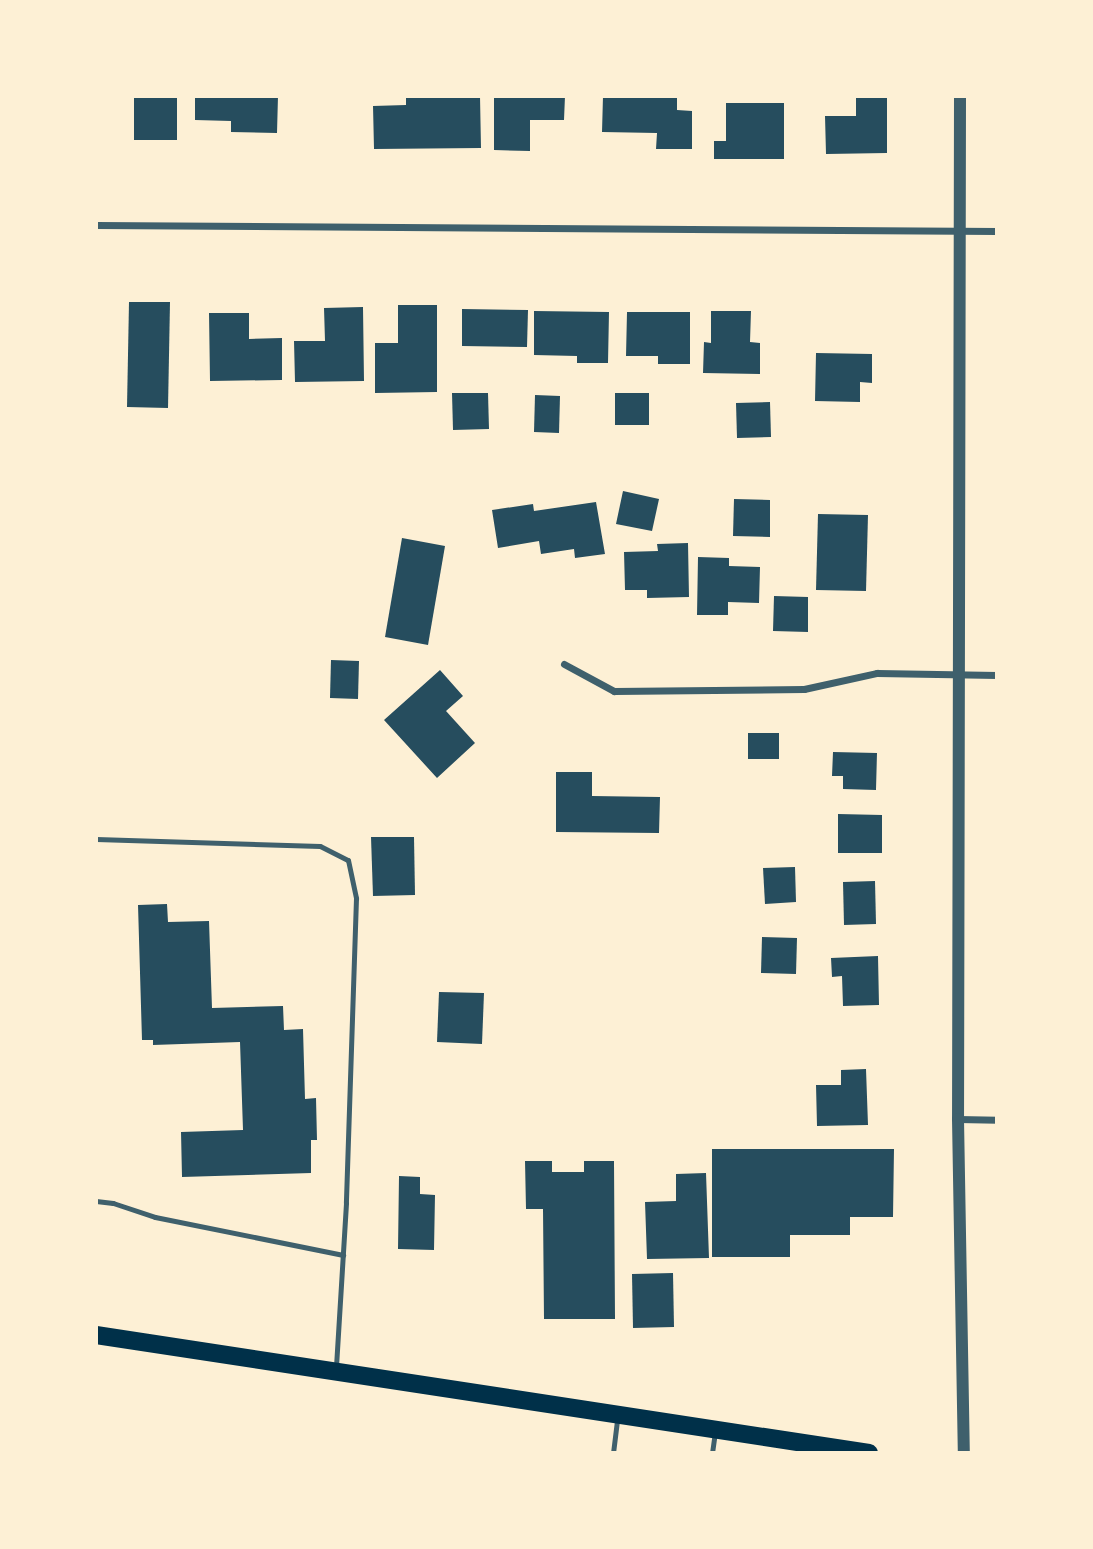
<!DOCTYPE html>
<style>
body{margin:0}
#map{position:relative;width:1093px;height:1549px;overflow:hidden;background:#fdf0d5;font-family:"Exo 2",sans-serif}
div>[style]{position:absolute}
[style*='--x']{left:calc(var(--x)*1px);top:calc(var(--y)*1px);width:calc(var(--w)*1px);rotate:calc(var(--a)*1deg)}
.building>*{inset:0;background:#264d5e}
.service>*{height:5px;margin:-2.5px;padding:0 2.5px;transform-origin:2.5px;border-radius:2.5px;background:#3f606c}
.minor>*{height:7px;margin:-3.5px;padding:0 3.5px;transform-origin:3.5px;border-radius:3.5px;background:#3f606c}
.tertiary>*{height:12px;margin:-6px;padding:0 6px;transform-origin:6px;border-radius:6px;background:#3f606c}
.primary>*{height:18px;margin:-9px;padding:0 9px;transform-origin:9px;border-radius:9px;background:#003049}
span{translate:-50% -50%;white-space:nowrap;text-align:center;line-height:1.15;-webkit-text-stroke:5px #fdf0d5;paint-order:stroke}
.frame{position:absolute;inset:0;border:98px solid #fdf0d5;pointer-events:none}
</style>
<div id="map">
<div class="building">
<div style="clip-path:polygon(134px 96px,177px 96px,177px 140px,134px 140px)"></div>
<div style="clip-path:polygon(195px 96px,278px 96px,277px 133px,231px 132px,231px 121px,195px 120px)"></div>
<div style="clip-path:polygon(406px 96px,480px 96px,481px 148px,374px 149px,373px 106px,406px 105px)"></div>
<div style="clip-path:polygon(494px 96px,565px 96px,564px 120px,530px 120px,530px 151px,494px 150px)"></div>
<div style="clip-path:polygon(603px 96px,677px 96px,677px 110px,692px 111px,692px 149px,656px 149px,657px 133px,602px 132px)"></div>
<div style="clip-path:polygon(856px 96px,887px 96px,887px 153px,826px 154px,825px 116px,856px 116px)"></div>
<div style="clip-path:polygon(726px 103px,784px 103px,784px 159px,714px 159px,714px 141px,726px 141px)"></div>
<div style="clip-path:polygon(129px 302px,170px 302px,168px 408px,127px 407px)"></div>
<div style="clip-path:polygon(398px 305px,437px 305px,437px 392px,375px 393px,375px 343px,398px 343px)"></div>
<div style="clip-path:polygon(363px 307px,364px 381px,295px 382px,294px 341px,325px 341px,324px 308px)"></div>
<div style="clip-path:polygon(462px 309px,528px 310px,527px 347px,462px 346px)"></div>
<div style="clip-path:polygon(534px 311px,609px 312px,608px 363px,577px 363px,577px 356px,534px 355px)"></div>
<div style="clip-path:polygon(711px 311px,751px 311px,750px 342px,760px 343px,760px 374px,703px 373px,704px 342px,711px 343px)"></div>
<div style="clip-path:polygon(627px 312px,690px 312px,690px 364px,658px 364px,658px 356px,626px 356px)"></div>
<div style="clip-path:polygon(209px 313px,249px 313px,249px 339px,282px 338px,282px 380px,210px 381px)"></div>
<div style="clip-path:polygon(816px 353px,872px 354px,872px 383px,860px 382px,860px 402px,815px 401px)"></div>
<div style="clip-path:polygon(452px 393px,488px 393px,489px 429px,453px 430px)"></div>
<div style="clip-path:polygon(615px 393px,649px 393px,649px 425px,615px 425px)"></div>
<div style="clip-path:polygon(535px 395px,560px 396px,559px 433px,534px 432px)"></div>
<div style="clip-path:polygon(770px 402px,771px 437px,737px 438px,736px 403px)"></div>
<div style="clip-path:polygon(623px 491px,659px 499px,652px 531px,616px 524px)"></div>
<div style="clip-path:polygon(734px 499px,770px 500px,770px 537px,733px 536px)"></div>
<div style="clip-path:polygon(596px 502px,605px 554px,575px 558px,574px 549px,541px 554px,539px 541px,498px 548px,492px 510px,533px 504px,534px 511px)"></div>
<div style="clip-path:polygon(818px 514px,868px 515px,866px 591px,816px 590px)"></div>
<div style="clip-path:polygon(402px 538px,445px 546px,428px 645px,385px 637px)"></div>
<div style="clip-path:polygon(688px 543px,689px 597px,647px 598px,647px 590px,625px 590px,624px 552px,658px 551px,657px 544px)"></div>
<div style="clip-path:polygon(698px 557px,729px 558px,729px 566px,760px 567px,759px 603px,728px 602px,728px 615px,697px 615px)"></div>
<div style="clip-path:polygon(774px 596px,808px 597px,808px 632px,773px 631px)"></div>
<div style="clip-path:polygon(331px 660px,359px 661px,358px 699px,330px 698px)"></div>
<div style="clip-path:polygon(440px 670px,463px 696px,446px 711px,475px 743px,437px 778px,384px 720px)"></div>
<div style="clip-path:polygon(748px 733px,779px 733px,779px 759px,748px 759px)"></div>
<div style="clip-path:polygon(833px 752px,877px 753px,876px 790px,843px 789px,843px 776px,832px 776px)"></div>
<div style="clip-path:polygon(556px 772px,592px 772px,592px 796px,660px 797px,659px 833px,556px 832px)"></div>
<div style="clip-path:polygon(838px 814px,882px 815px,882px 853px,838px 853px)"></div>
<div style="clip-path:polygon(371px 837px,414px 837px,415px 895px,373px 896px)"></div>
<div style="clip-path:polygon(795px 867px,796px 902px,765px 904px,763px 868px)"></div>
<div style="clip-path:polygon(875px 881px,876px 924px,844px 925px,843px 882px)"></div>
<div style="clip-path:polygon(167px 904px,168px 922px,209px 921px,212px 1008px,283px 1006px,284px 1030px,303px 1029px,305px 1099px,316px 1098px,317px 1140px,311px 1140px,311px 1173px,182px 1177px,181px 1132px,243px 1130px,240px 1042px,153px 1045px,153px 1040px,142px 1040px,138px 905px)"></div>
<div style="clip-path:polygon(762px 937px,797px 938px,796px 974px,761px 973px)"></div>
<div style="clip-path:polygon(878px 956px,879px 1005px,843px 1006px,842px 976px,832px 977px,831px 958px)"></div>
<div style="clip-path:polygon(439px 992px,484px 993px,482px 1044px,437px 1042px)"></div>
<div style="clip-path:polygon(866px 1069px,868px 1125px,817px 1126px,816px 1085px,841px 1085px,841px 1070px)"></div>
<div style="clip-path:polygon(712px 1149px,894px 1149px,893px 1217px,850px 1217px,850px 1235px,790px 1235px,790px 1257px,712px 1257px)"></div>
<div style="clip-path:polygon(525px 1161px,552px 1161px,552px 1172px,584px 1172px,584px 1161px,614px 1161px,615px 1319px,544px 1319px,543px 1209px,526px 1209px)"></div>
<div style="clip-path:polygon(706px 1173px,709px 1258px,647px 1259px,645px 1202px,676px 1201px,676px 1174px)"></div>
<div style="clip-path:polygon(399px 1176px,420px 1177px,420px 1194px,435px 1195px,434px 1250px,398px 1249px)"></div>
<div style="clip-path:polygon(673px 1273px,674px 1327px,633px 1328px,632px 1274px)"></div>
</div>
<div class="service">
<div style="--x:96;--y:839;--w:224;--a:1.8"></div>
<div style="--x:320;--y:846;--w:31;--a:27"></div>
<div style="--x:348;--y:860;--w:39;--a:78"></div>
<div style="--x:356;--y:898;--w:305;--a:91.9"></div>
<div style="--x:346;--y:1203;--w:165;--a:93.5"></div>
<div style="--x:96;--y:1201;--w:17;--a:7"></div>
<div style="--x:113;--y:1203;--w:44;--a:18.4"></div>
<div style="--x:155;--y:1217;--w:192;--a:11.4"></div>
<div style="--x:613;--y:1453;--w:35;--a:-83"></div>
<div style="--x:712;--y:1453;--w:21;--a:-82"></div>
</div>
<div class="minor">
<div style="--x:96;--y:225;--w:901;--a:0.38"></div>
<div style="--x:564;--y:664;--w:57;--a:28.4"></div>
<div style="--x:614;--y:691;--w:190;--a:-0.6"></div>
<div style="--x:804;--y:689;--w:75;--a:-12.4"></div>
<div style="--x:877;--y:673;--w:120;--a:1"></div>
<div style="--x:958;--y:1119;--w:39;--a:1"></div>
</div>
<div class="tertiary">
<div style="--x:960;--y:96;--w:1023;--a:90.11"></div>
<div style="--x:958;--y:1119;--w:334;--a:89"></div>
</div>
<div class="primary">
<div style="--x:96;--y:1335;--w:782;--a:8.68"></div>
</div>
<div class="frame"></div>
</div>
